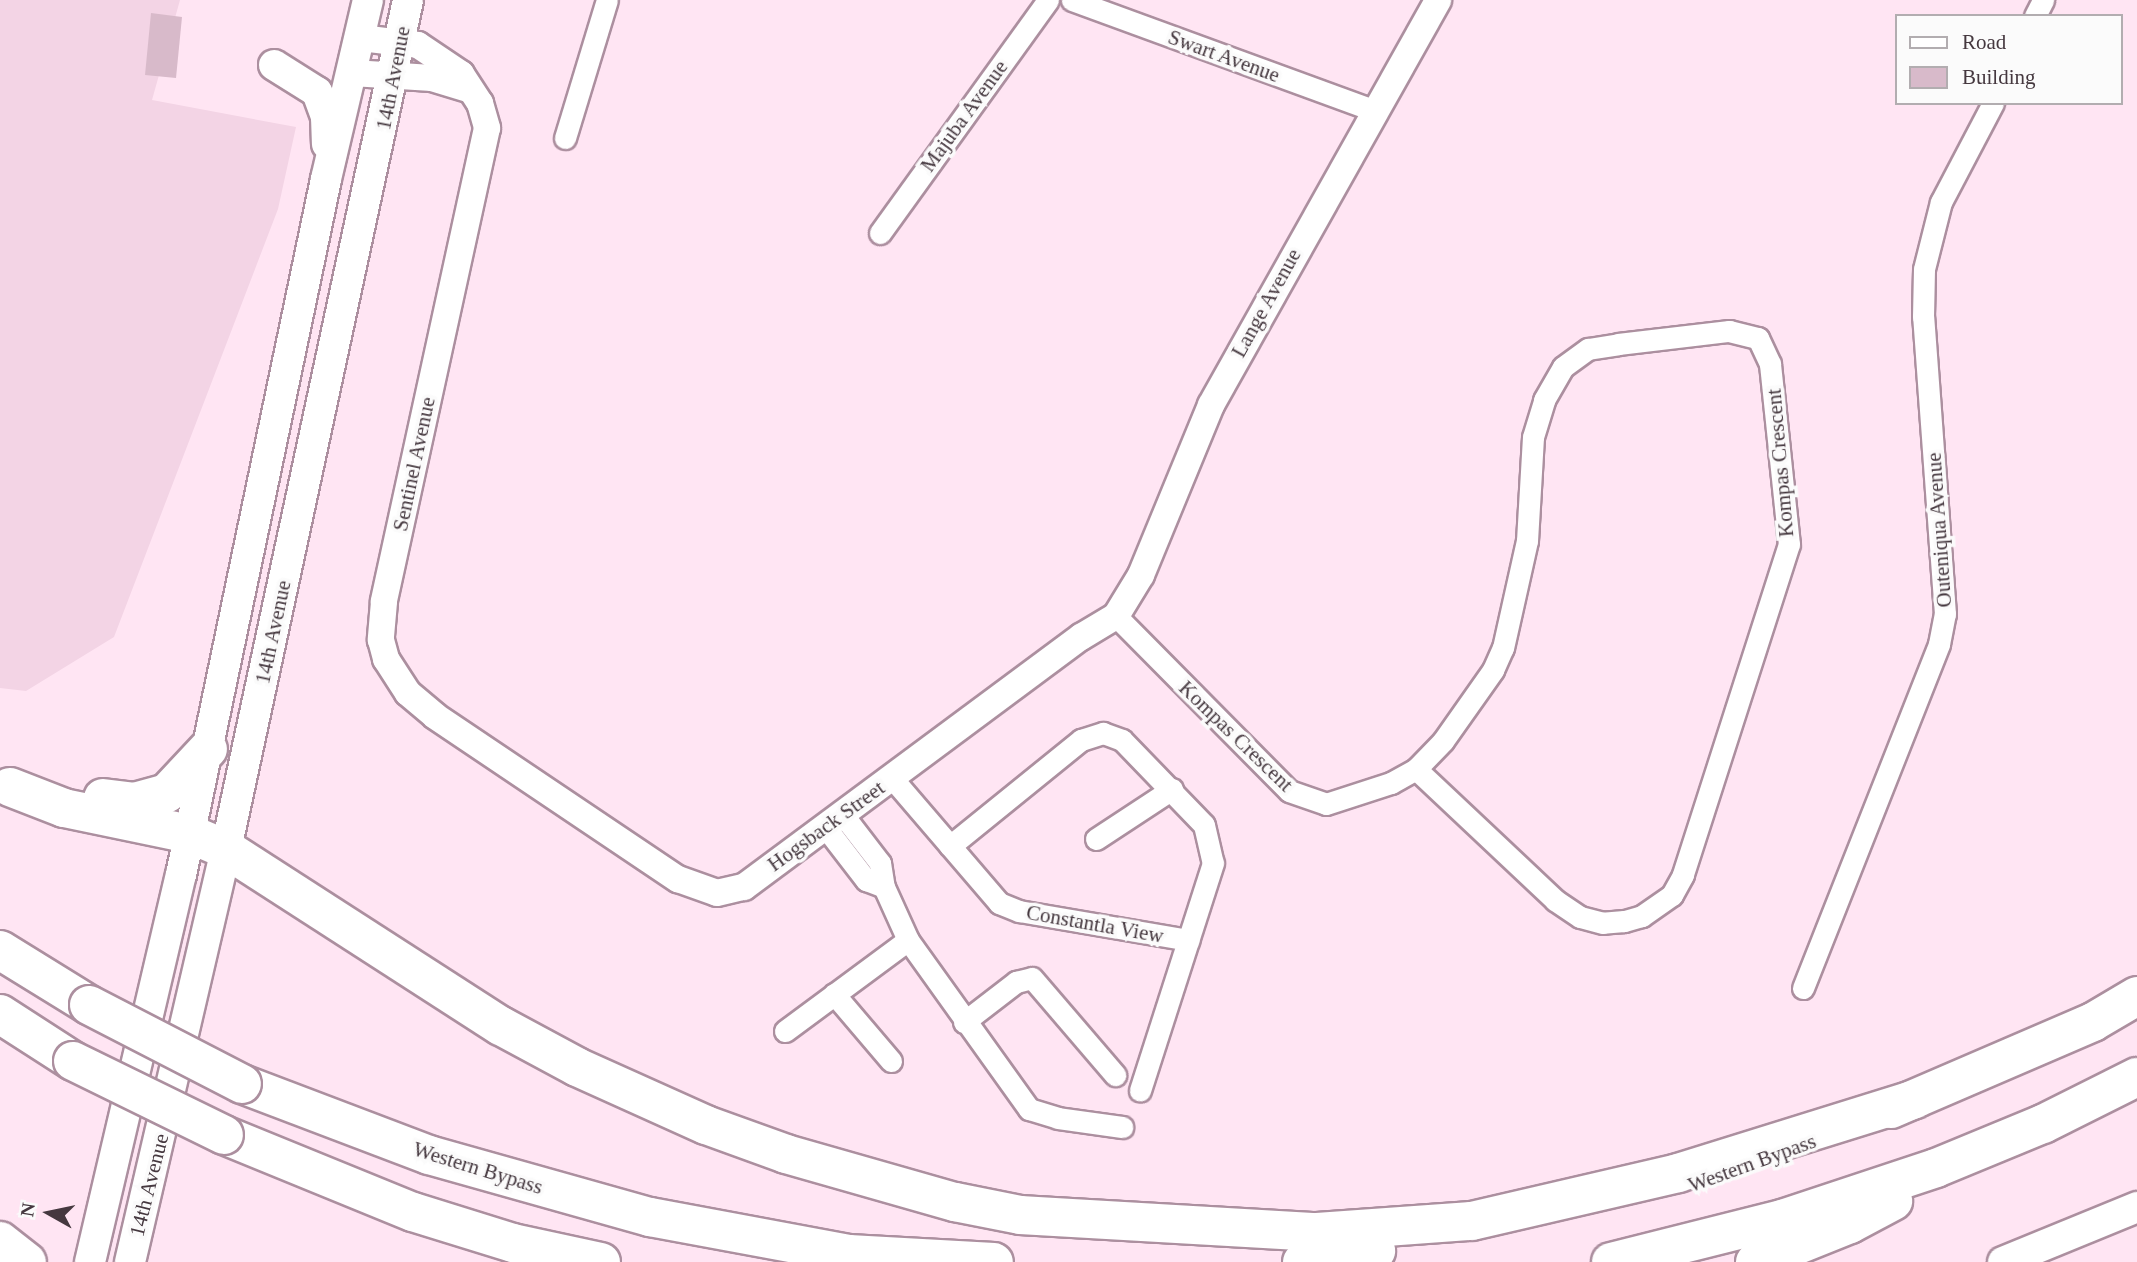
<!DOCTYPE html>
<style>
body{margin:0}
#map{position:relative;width:2137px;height:1262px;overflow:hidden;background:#ffe5f3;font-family:"Times New Roman",serif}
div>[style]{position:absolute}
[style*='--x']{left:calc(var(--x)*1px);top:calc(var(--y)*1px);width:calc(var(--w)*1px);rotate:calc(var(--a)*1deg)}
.built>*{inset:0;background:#f3d4e5}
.building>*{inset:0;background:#d8baca}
.roads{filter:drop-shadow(2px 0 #ac8f9f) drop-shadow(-2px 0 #ac8f9f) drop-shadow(0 2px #ac8f9f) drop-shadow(0 -2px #ac8f9f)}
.minor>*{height:21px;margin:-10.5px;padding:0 10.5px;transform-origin:10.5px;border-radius:10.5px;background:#fff}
.tertiary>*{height:26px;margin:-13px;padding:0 13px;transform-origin:13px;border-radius:13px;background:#fff}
.secondary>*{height:30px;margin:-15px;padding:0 15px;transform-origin:15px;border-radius:15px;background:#fff}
.motorway>*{height:38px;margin:-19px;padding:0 19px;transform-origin:19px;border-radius:19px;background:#fff}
.bridges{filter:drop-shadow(2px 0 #ac8f9f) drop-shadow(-2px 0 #ac8f9f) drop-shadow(0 2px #ac8f9f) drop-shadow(0 -2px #ac8f9f)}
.motorway-bridge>*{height:38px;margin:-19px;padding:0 19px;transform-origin:19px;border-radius:19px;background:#fff}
span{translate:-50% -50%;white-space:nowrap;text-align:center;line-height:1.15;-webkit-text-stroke:7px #fbfbfb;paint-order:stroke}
.street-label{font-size:21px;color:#45383f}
.legend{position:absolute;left:1895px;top:14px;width:228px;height:91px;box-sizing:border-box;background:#fbfbfb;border:2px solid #b2adb0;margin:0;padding:9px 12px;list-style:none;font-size:21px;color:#45383f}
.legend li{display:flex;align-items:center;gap:14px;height:35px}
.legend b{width:35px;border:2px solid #b2adb0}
.north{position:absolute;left:14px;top:1178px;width:70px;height:70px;-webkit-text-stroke:5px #fbfbfb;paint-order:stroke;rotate:279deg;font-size:19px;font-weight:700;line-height:28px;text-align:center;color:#45383f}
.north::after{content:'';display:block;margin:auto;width:24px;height:32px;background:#45383f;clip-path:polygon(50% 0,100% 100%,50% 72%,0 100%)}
</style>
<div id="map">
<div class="built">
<div style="clip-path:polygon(0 0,180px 0,152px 100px,296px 127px,278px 209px,114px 637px,26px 691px,0 688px)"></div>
</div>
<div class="building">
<div style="clip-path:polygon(151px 13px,182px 17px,176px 78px,145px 75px)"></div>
</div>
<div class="roads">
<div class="minor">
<div style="--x:1072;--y:0;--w:324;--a:20.1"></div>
<div style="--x:2035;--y:16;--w:18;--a:-63"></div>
<div style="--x:565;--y:138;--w:144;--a:-73.1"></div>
<div style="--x:880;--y:233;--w:287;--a:-54.2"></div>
<div style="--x:1116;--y:616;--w:246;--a:45.3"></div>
<div style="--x:1289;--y:791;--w:39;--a:19"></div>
<div style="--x:1326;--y:804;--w:68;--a:-17.9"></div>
<div style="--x:1391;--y:783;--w:29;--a:-29"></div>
<div style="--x:1416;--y:769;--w:39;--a:-46"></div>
<div style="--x:1443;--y:741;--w:87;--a:-54.8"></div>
<div style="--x:1493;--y:670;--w:24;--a:-66"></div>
<div style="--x:1503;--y:648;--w:110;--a:-77.4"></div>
<div style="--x:1527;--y:541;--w:104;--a:-86.7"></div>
<div style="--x:1533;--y:437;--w:39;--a:-73"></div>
<div style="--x:1544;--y:400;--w:38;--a:-60"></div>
<div style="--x:1563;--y:367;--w:31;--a:-36"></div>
<div style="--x:1588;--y:349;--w:30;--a:-9"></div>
<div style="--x:1618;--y:344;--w:112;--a:-6.7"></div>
<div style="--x:1729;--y:331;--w:30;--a:14"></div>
<div style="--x:1758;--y:338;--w:29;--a:65"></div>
<div style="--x:1770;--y:364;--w:181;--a:84"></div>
<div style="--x:1789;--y:544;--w:348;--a:107.8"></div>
<div style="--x:1683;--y:875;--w:23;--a:119"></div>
<div style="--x:1672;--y:895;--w:37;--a:145"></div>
<div style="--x:1642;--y:916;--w:19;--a:164"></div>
<div style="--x:1624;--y:921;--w:21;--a:175"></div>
<div style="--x:1603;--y:923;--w:24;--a:-165"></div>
<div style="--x:1580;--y:917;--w:30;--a:-146"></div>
<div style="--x:1555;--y:900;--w:191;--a:-136.7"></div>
<div style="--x:892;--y:778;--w:165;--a:49.4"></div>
<div style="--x:999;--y:903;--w:22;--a:22"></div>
<div style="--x:1019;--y:911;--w:172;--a:9.7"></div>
<div style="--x:843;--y:815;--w:61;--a:52.4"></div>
<div style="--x:880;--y:863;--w:24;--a:81"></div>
<div style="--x:884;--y:887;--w:58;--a:65.6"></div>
<div style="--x:908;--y:940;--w:208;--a:54.4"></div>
<div style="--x:1029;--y:1109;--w:30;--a:17"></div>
<div style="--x:1058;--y:1118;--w:65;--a:8"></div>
<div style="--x:826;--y:828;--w:66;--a:52.4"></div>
<div style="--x:866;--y:880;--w:19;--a:21"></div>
<div style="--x:1096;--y:839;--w:91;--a:-33.3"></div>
<div style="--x:950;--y:846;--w:169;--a:-39"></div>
<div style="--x:1081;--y:740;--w:23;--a:-18"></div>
<div style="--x:1103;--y:733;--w:20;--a:20"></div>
<div style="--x:1122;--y:740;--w:118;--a:46"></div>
<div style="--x:1204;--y:825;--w:39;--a:77"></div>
<div style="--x:1213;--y:863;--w:239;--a:107.8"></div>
<div style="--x:1803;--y:988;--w:370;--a:-68.4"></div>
<div style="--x:1939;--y:644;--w:31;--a:-79"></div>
<div style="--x:1945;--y:614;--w:298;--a:-94.2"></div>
<div style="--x:1923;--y:317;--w:48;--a:-88.8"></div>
<div style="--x:1924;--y:269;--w:69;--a:-75.8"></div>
<div style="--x:1941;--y:202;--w:112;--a:-62.3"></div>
<div style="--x:834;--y:994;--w:88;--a:49.6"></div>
<div style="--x:964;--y:1022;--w:66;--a:-37.6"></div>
<div style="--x:1016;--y:982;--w:16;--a:-14"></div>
<div style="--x:1032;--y:978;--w:128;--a:49.4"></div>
<div style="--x:785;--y:1031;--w:153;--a:-36.5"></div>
</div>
<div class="tertiary">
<div style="--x:361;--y:38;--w:57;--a:7"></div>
<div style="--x:418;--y:45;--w:52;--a:34"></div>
<div style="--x:461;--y:74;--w:35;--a:57"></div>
<div style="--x:480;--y:103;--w:26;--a:74"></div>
<div style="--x:487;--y:128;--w:485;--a:102.3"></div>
<div style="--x:384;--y:602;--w:38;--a:95"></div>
<div style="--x:381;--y:640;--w:20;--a:75"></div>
<div style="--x:386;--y:659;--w:40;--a:57.1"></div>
<div style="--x:408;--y:693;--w:35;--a:40"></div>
<div style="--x:435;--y:716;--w:293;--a:33.9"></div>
<div style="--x:678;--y:879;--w:41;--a:19.7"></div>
<div style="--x:717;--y:893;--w:28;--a:-13"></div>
<div style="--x:744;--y:887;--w:420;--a:-36.6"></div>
<div style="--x:1081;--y:637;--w:41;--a:-31"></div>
<div style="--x:1116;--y:616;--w:48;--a:-58.6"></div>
<div style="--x:1141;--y:575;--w:184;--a:-67.6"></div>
<div style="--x:1211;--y:405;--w:464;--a:-60.7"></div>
<div style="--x:352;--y:73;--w:80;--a:3.6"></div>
<div style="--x:432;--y:78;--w:37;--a:17"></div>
</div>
<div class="secondary">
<div style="--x:274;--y:65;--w:51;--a:32.1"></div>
<div style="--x:317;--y:92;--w:27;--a:70"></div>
<div style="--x:326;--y:117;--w:27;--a:88"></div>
<div style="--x:90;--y:1262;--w:398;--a:-76.8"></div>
<div style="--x:181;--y:875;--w:711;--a:-78.23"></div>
<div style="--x:326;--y:179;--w:184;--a:-76.8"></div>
<div style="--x:130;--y:1262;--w:424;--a:-76.9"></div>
<div style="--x:226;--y:849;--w:868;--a:-77.9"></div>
<div style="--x:2003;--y:1262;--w:145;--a:-22.3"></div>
</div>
<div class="motorway">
<div style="--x:10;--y:787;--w:58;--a:21.3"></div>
<div style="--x:64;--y:808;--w:129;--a:11.7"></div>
<div style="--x:190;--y:834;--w:39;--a:23"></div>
<div style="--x:226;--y:849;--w:327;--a:32.8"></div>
<div style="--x:501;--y:1026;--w:86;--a:28.3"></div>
<div style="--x:577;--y:1067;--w:141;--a:24.2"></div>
<div style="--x:706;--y:1125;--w:85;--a:19.9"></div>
<div style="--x:786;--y:1154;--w:176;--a:15.9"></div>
<div style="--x:955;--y:1202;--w:66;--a:11.3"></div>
<div style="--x:1020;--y:1215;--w:297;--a:3.3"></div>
<div style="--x:1317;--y:1232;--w:155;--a:-4.1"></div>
<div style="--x:1472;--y:1221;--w:212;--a:-13.1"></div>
<div style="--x:1678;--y:1173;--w:248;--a:-17.3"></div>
<div style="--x:103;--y:798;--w:31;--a:7"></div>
<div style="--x:134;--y:802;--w:34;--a:-15"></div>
<div style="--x:167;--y:793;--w:60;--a:-47"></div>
<div style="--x:0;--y:950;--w:105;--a:31.7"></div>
<div style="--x:0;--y:1014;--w:87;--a:32.8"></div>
<div style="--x:242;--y:1084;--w:200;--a:20.8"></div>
<div style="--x:429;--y:1155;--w:230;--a:15.7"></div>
<div style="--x:650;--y:1217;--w:202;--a:10.5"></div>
<div style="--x:849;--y:1254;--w:145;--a:3.2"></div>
<div style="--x:1891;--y:1109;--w:220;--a:-23.3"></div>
<div style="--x:2093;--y:1022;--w:51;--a:-30.6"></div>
<div style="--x:224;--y:1135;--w:204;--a:22.2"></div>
<div style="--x:413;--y:1212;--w:105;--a:17.2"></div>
<div style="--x:513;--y:1243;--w:90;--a:12.2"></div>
<div style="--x:0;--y:1241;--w:34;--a:38"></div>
<div style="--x:1302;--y:1262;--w:75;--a:-8.5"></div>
<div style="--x:1611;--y:1262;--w:176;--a:-14.1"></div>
<div style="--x:1782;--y:1219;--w:162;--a:-18.3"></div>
<div style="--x:1936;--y:1168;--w:116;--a:-22.4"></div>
<div style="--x:2043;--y:1124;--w:105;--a:-26.6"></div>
<div style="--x:1755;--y:1262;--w:102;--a:-21.8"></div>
<div style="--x:1850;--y:1224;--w:49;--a:-28.1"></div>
</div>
</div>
<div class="bridges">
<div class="motorway-bridge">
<div style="--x:89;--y:1005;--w:172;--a:27.3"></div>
<div style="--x:73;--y:1061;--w:168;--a:26.1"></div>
</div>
</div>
<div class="street-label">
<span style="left:1224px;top:56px;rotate:20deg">Swart Avenue</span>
<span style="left:393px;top:78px;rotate:-79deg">14th Avenue</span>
<span style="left:964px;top:116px;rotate:-54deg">Majuba Avenue</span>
<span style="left:1266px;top:303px;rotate:-61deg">Lange Avenue</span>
<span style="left:1780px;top:463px;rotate:-95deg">Kompas Crescent</span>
<span style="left:414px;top:464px;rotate:-78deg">Sentinel Avenue</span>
<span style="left:1939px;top:530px;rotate:-94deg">Outeniqua Avenue</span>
<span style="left:273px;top:632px;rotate:-78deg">14th Avenue</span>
<span style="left:1236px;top:736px;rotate:44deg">Kompas Crescent</span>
<span style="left:826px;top:826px;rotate:-36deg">Hogsback Street</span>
<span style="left:1095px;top:924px;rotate:10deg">Constantla View</span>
<span style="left:1752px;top:1163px;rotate:-20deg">Western Bypass</span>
<span style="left:478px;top:1168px;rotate:17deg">Western Bypass</span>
<span style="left:149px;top:1185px;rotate:-76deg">14th Avenue</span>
</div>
<ul class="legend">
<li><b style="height:9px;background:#fff"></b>Road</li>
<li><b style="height:19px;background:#d8baca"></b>Building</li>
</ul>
<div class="north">N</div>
</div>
